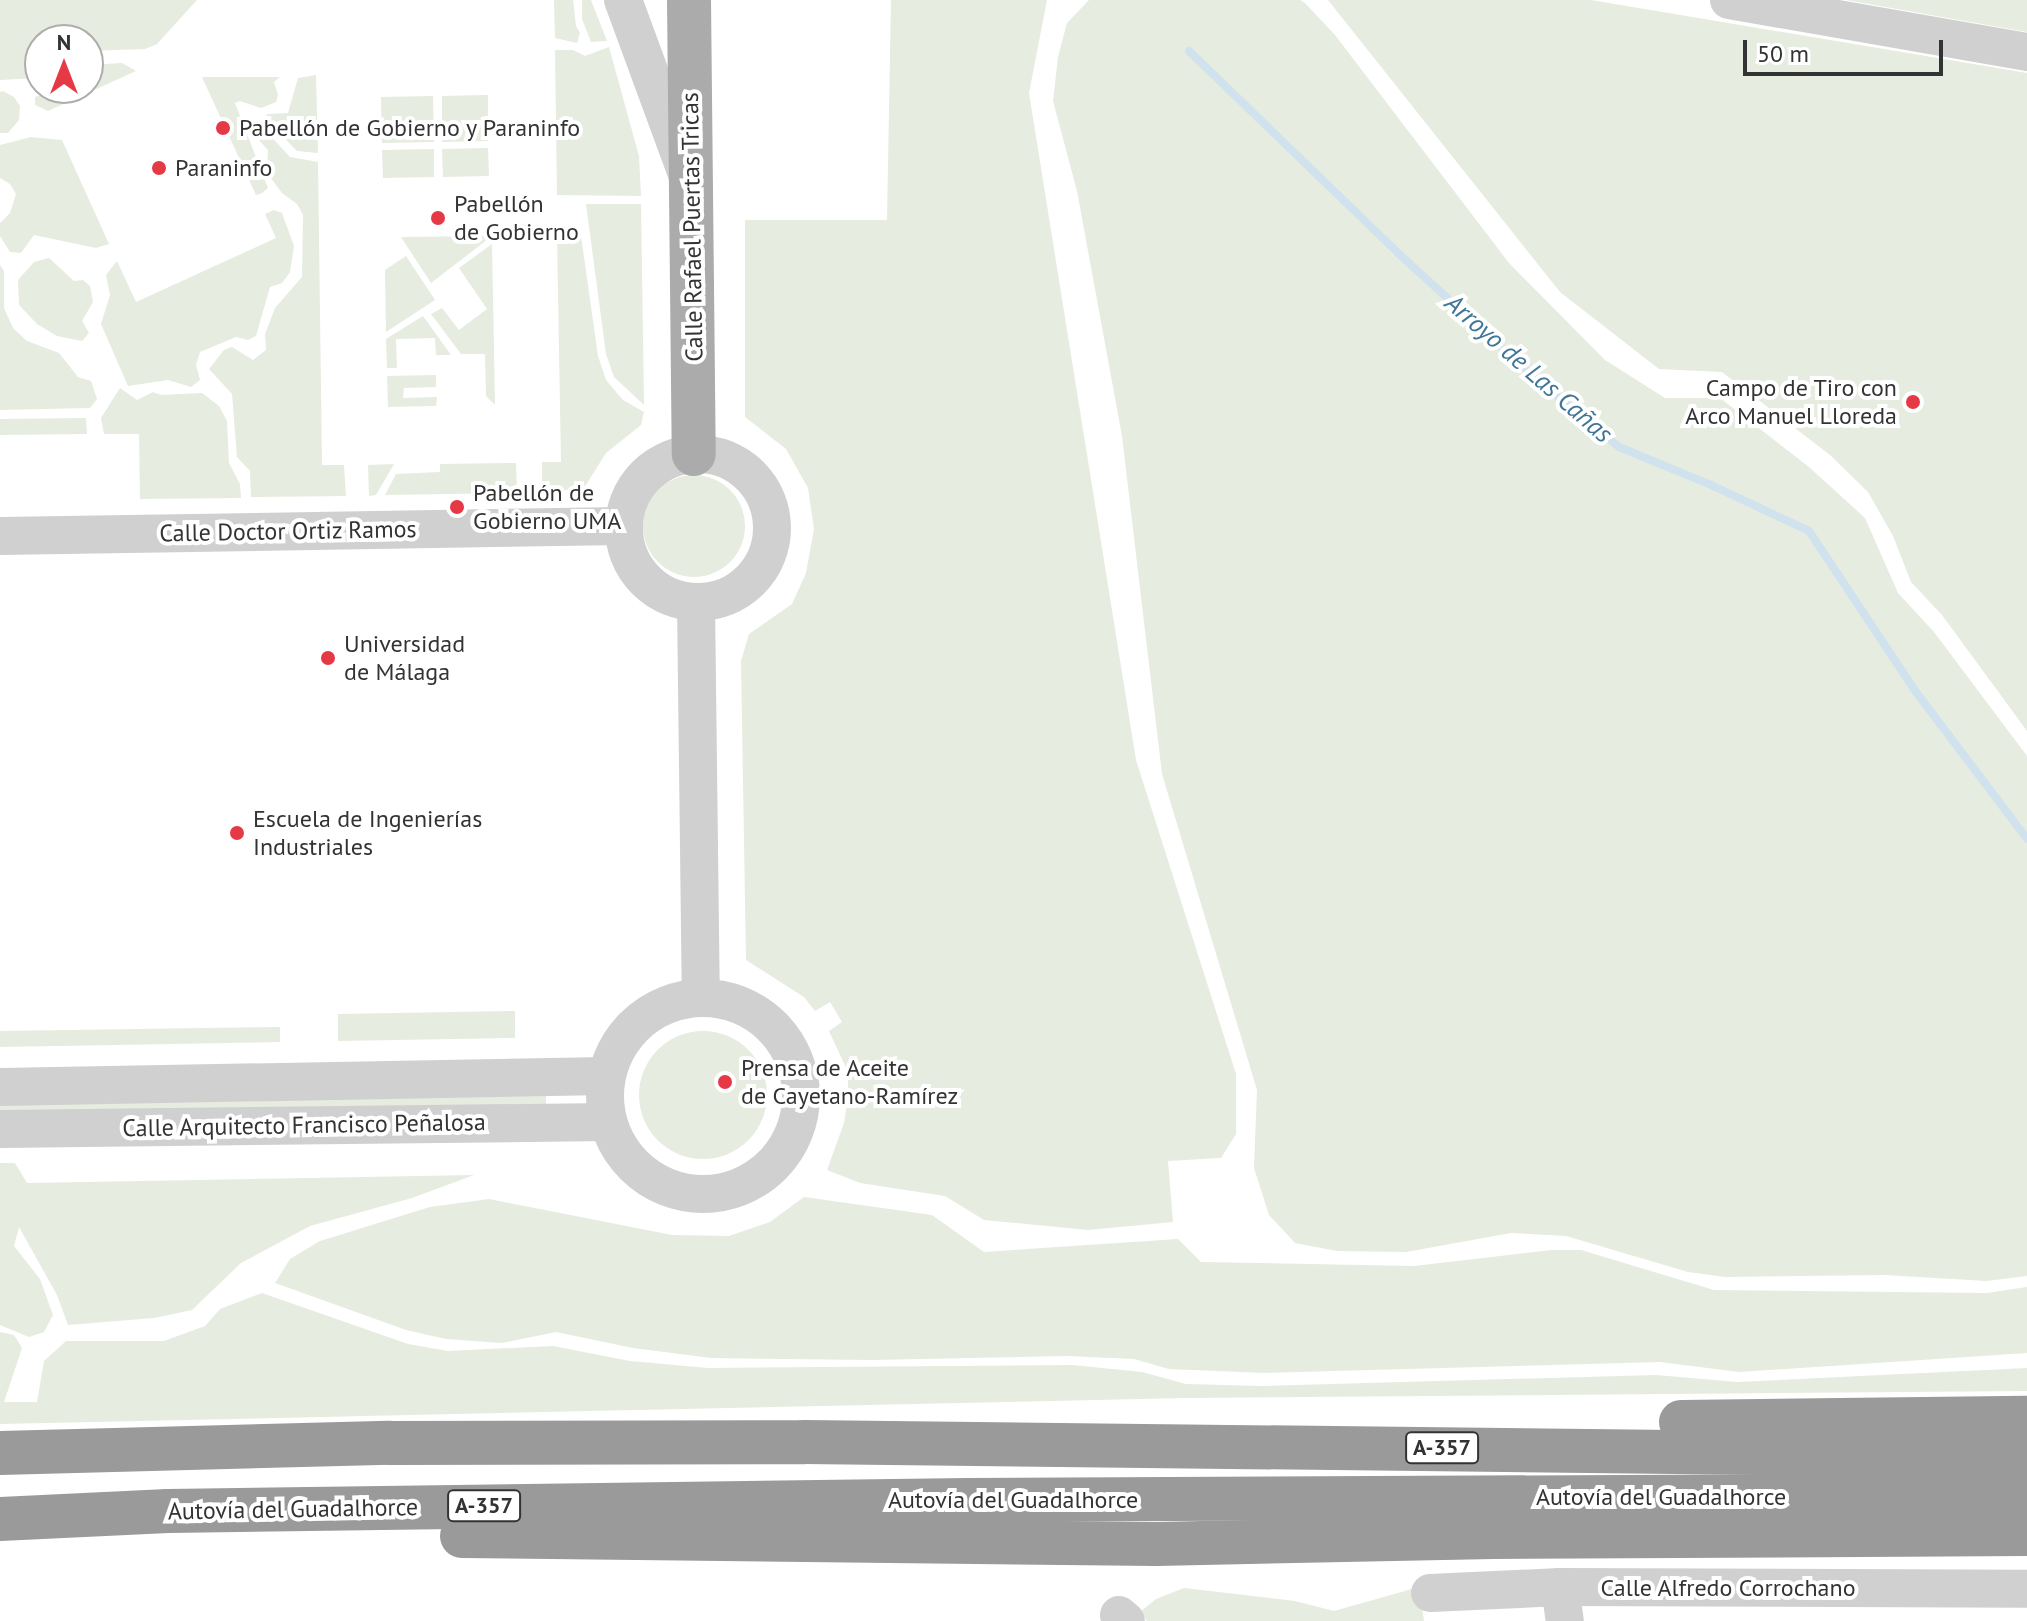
<!DOCTYPE html>
<meta charset="utf-8">
<style>
body{margin:0}
#map{position:relative;width:2027px;height:1621px;overflow:hidden;background:#fff;font-family:"PT Sans",sans-serif}
div>[style]{position:absolute}
[style*='--x']{left:calc(var(--x)*1px);top:calc(var(--y)*1px);width:calc(var(--w)*1px);rotate:calc(var(--a)*1deg)}
.green>*{inset:0;background:#e6ecdf}
.round{border-radius:50%}
.stream>*{height:8px;margin:-4px;padding:0 4px;transform-origin:4px;border-radius:4px;background:#cfe2ee}
.minor>*{height:38px;margin:-19px;padding:0 19px;transform-origin:19px;border-radius:19px;background:#d0d0d0}
.minor>.ring{margin:-19px;padding:0;box-sizing:content-box;background:none;border:38px solid #d0d0d0;border-radius:50%}
.major>*{height:44px;margin:-22px;padding:0 22px;transform-origin:22px;border-radius:22px;background:#ababab}
.highway>*{height:44px;margin:-22px;padding:0 22px;transform-origin:22px;border-radius:22px;background:#9a9a9a}
.dots>*{width:22px;height:22px;translate:-50% -50%;box-sizing:border-box;border:4px solid #fff;border-radius:50%}
span{translate:-50% -50%;white-space:nowrap;text-align:center;line-height:1.15;-webkit-text-stroke:8px #fff;paint-order:stroke}
.shield-label span{padding:2px 6px;background:#fff;border:2px solid;border-radius:6px;-webkit-text-stroke-width:0}
.shield-label{font-size:22px;color:#333;font-weight:700}
.poi-label{font-size:24px;color:#333}
.left{translate:0 -50%;text-align:left}
.right{translate:-100% -50%;text-align:right}
.street-label{font-size:24px;color:#333}
.water-label{font-size:26px;color:#3f7597;font-style:italic}
.north{position:absolute;left:24px;top:24px;width:80px;height:80px;box-sizing:border-box;background:#fff;border:2px solid #adadad;border-radius:50%;rotate:0deg;font-size:22px;font-weight:700;line-height:32px;text-align:center;color:#333}
.north::after{content:'';display:block;margin:auto;width:28px;height:36px;background:#e63946;clip-path:polygon(50% 0,100% 100%,50% 72%,0 100%)}
.scale{position:absolute;left:1743px;top:40px;width:200px;height:36px;box-sizing:border-box;border:4px solid #333;border-top:0;padding-left:10px;font-size:24px;line-height:28px;white-space:nowrap;color:#333;-webkit-text-stroke:6px #fff;paint-order:stroke}
</style>
<div id="map">
<div class="green">
<div style="clip-path:polygon(0 0,197px 0,157px 44px,145px 49px,88px 51px,88px 40px,40px 40px,40px 78px,0 80px)"></div>
<div style="clip-path:polygon(554px 0,573px 0,576px 26px,580px 33px,577px 43px,555px 38px)"></div>
<div style="clip-path:polygon(582px 0,591px 0,607px 41px,591px 42px,582px 19px)"></div>
<div style="clip-path:polygon(891px 0,1047px 0,1029px 93px,1136px 760px,1236px 1074px,1236px 1134px,1221px 1158px,1168px 1161px,1173px 1222px,1088px 1230px,984px 1220px,945px 1196px,860px 1183px,827px 1170px,844px 1123px,848px 1095px,848px 1072px,829px 1031px,842px 1022px,830px 1002px,815px 1011px,804px 997px,746px 960px,741px 661px,749px 634px,792px 604px,806px 573px,814px 529px,808px 488px,786px 449px,745px 417px,745px 220px,887px 220px)"></div>
<div style="clip-path:polygon(1089px 0,1300px 0,1305px 3px,1335px 35px,1509px 263px,1605px 360px,1665px 398px,1720px 398px,1809px 467px,1865px 518px,1898px 593px,1934px 632px,2027px 756px,2027px 1276px,1987px 1281px,1884px 1275px,1725px 1277px,1688px 1272px,1566px 1236px,1511px 1233px,1406px 1252px,1337px 1251px,1295px 1243px,1269px 1215px,1254px 1168px,1257px 1090px,1162px 774px,1122px 436px,1077px 191px,1053px 101px,1058px 57px,1067px 23px)"></div>
<div style="clip-path:polygon(1328px 0,1591px 0,2027px 73px,2027px 731px,1942px 615px,1911px 582px,1893px 536px,1868px 492px,1830px 455px,1722px 372px,1659px 369px,1560px 292px)"></div>
<div style="clip-path:polygon(1846px 0,2027px 0,2027px 32px)"></div>
<div style="clip-path:polygon(609px 47px,639px 156px,641px 196px,557px 195px,555px 50px,573px 50px,585px 56px)"></div>
<div style="clip-path:polygon(122px 63px,136px 71px,48px 111px,35px 105px,35px 97px,60px 88px,88px 88px,88px 65px)"></div>
<div style="clip-path:polygon(316px 75px,318px 153px,297px 151px,265px 119px,267px 114px,288px 113px,298px 78px)"></div>
<div style="clip-path:polygon(202px 77px,280px 77px,274px 82px,278px 95px,276px 102px,261px 108px,240px 101px,235px 103px,268px 188px,262px 193px,256px 195px)"></div>
<div style="clip-path:polygon(3px 91px,14px 97px,20px 106px,19px 120px,8px 133px,0 133px,0 92px)"></div>
<div style="clip-path:polygon(488px 95px,488px 141px,442px 142px,442px 96px)"></div>
<div style="clip-path:polygon(433px 96px,434px 142px,382px 143px,381px 97px)"></div>
<div style="clip-path:polygon(258px 131px,266px 131px,290px 157px,318px 162px,322px 465px,344px 465px,346px 496px,251px 497px,250px 471px,237px 457px,232px 394px,209px 369px,224px 350px,232px 347px,253px 360px,266px 350px,265px 334px,275px 308px,302px 277px,303px 215px,297px 204px,282px 193px,267px 173px,268px 150px,256px 137px)"></div>
<div style="clip-path:polygon(31px 137px,62px 140px,109px 244px,96px 248px,34px 235px,21px 253px,10px 252px,0 236px,0 223px,10px 213px,16px 194px,10px 184px,0 178px,0 145px)"></div>
<div style="clip-path:polygon(488px 148px,489px 176px,443px 177px,442px 149px)"></div>
<div style="clip-path:polygon(434px 149px,434px 177px,383px 178px,382px 150px)"></div>
<div style="clip-path:polygon(586px 204px,641px 204px,644px 405px,614px 377px,606px 354px)"></div>
<div style="clip-path:polygon(274px 210px,282px 213px,294px 246px,290px 272px,282px 283px,270px 287px,256px 336px,248px 340px,236px 337px,200px 352px,196px 365px,200px 380px,191px 387px,168px 380px,128px 386px,101px 324px,110px 295px,106px 275px,117px 261px,136px 302px,276px 238px,265px 214px)"></div>
<div style="clip-path:polygon(492px 236px,431px 283px,401px 237px)"></div>
<div style="clip-path:polygon(557px 236px,581px 236px,598px 356px,606px 380px,623px 400px,644px 412px,641px 425px,606px 453px,584px 488px,542px 493px,542px 462px,561px 462px)"></div>
<div style="clip-path:polygon(492px 244px,495px 405px,486px 396px,485px 354px,461px 354px,431px 314px,442px 308px,459px 330px,487px 309px,459px 268px)"></div>
<div style="clip-path:polygon(406px 256px,435px 300px,386px 332px,385px 270px)"></div>
<div style="clip-path:polygon(49px 258px,74px 281px,83px 280px,90px 286px,93px 302px,82px 321px,89px 333px,82px 341px,57px 336px,37px 324px,19px 305px,18px 280px,34px 262px)"></div>
<div style="clip-path:polygon(0 265px,4px 271px,4px 308px,13px 328px,27px 341px,59px 353px,78px 377px,91px 381px,97px 399px,90px 408px,0 410px)"></div>
<div style="clip-path:polygon(423px 316px,451px 355px,436px 355px,435px 338px,396px 339px,397px 368px,387px 368px,386px 339px)"></div>
<div style="clip-path:polygon(436px 375px,436px 387px,404px 388px,403px 398px,437px 397px,436px 406px,388px 407px,387px 376px)"></div>
<div style="clip-path:polygon(120px 388px,137px 400px,153px 392px,161px 395px,202px 393px,219px 406px,227px 421px,229px 463px,240px 484px,241px 498px,140px 499px,139px 434px,104px 434px,101px 418px)"></div>
<div style="clip-path:polygon(86px 418px,87px 434px,0 435px,0 419px)"></div>
<div style="clip-path:polygon(516px 463px,517px 493px,385px 495px,396px 474px,440px 472px,440px 464px)"></div>
<div style="clip-path:polygon(394px 464px,376px 495px,369px 496px,368px 465px)"></div>
<div class="round" style="left:643px;top:475px;width:102px;height:102px"></div>
<div style="clip-path:polygon(515px 1011px,515px 1038px,338px 1041px,338px 1014px)"></div>
<div style="clip-path:polygon(280px 1027px,280px 1042px,0 1047px,0 1031px)"></div>
<div class="round" style="left:639px;top:1031px;width:128px;height:128px"></div>
<div style="clip-path:polygon(546px 1091px,546px 1106px,0 1115px,0 1101px)"></div>
<div style="clip-path:polygon(0 1163px,15px 1163px,27px 1183px,474px 1175px,412px 1198px,310px 1226px,241px 1263px,192px 1310px,154px 1318px,68px 1325px,57px 1295px,19px 1227px,14px 1246px,40px 1279px,53px 1315px,44px 1332px,29px 1337px,0 1325px)"></div>
<div style="clip-path:polygon(804px 1197px,932px 1215px,984px 1252px,1178px 1239px,1201px 1262px,1414px 1266px,1551px 1250px,1581px 1250px,1714px 1290px,1987px 1293px,2027px 1287px,2027px 1353px,1739px 1372px,1660px 1362px,1265px 1373px,1169px 1369px,1134px 1359px,1068px 1356px,872px 1360px,711px 1358px,633px 1348px,556px 1332px,502px 1343px,446px 1339px,406px 1330px,275px 1283px,290px 1259px,320px 1241px,430px 1207px,489px 1199px,672px 1235px,729px 1236px,770px 1222px)"></div>
<div style="clip-path:polygon(262px 1293px,408px 1344px,448px 1351px,553px 1346px,630px 1361px,708px 1368px,1072px 1365px,1142px 1372px,1186px 1384px,1261px 1386px,1656px 1375px,1737px 1382px,2027px 1368px,2027px 1391px,1187px 1398px,0 1424px,0 1332px,14px 1335px,22px 1348px,4px 1402px,37px 1402px,44px 1361px,66px 1341px,164px 1341px,205px 1326px,220px 1309px)"></div>
<div style="clip-path:polygon(1419px 1587px,1424px 1621px,1147px 1621px,1140px 1612px,1156px 1599px,1184px 1588px,1295px 1601px,1334px 1611px)"></div>
</div>
<div class="stream">
<div style="--x:1189;--y:51;--w:292;--a:44"></div>
<div style="--x:1399;--y:254;--w:183;--a:42.3"></div>
<div style="--x:1534;--y:377;--w:110;--a:39.5"></div>
<div style="--x:1619;--y:447;--w:100;--a:22.4"></div>
<div style="--x:1711;--y:485;--w:108;--a:25.1"></div>
<div style="--x:1809;--y:531;--w:193;--a:56.4"></div>
<div style="--x:1916;--y:692;--w:184;--a:52.9"></div>
</div>
<div class="minor">
<div style="--x:623;--y:0;--w:185;--a:69.8"></div>
<div style="--x:1729;--y:0;--w:303;--a:9.9"></div>
<div class="ring" style="left:624px;top:454px;width:110px;height:110px"></div>
<div style="--x:0;--y:536;--w:624;--a:-0.92"></div>
<div style="--x:696;--y:602;--w:395;--a:89.3"></div>
<div class="ring" style="left:605px;top:998px;width:158px;height:158px"></div>
<div style="--x:0;--y:1087;--w:606;--a:-1.04"></div>
<div style="--x:0;--y:1129;--w:607;--a:-0.66"></div>
<div style="--x:1560;--y:1587;--w:34;--a:82"></div>
<div style="--x:1430;--y:1593;--w:130;--a:-2.6"></div>
<div style="--x:1560;--y:1587;--w:467;--a:0.2"></div>
<div style="--x:1119;--y:1615;--w:9;--a:41"></div>
</div>
<div class="major">
<div style="--x:689;--y:0;--w:454;--a:89.4"></div>
</div>
<div class="highway">
<div style="--x:1681;--y:1422;--w:346;--a:-0.7"></div>
<div style="--x:0;--y:1453;--w:389;--a:-1.5"></div>
<div style="--x:389;--y:1443;--w:415;--a:-0.1"></div>
<div style="--x:804;--y:1442;--w:1223;--a:0.66"></div>
<div style="--x:0;--y:1519;--w:168;--a:-2.7"></div>
<div style="--x:168;--y:1511;--w:800;--a:-0.79"></div>
<div style="--x:968;--y:1500;--w:1059;--a:-0.27"></div>
<div style="--x:462;--y:1536;--w:694;--a:0.66"></div>
<div style="--x:1156;--y:1544;--w:337;--a:-1.2"></div>
<div style="--x:1493;--y:1537;--w:534;--a:-0.32"></div>
</div>
<div class="dots">
<div style="left:223px;top:128px;background:#e63946"></div>
<div style="left:159px;top:168px;background:#e63946"></div>
<div style="left:438px;top:218px;background:#e63946"></div>
<div style="left:1913px;top:402px;background:#e63946"></div>
<div style="left:457px;top:507px;background:#e63946"></div>
<div style="left:328px;top:658px;background:#e63946"></div>
<div style="left:237px;top:833px;background:#e63946"></div>
<div style="left:725px;top:1082px;background:#e63946"></div>
</div>
<div class="shield-label">
<span style="left:1442px;top:1448px">A-357</span>
<span style="left:484px;top:1506px">A-357</span>
</div>
<div class="poi-label">
<span class="left" style="left:239px;top:128px">Pabellón de Gobierno y Paraninfo</span>
<span class="left" style="left:175px;top:168px">Paraninfo</span>
<span class="left" style="left:454px;top:218px">Pabellón<br>de Gobierno</span>
<span class="right" style="left:1897px;top:402px">Campo de Tiro con<br>Arco Manuel Lloreda</span>
<span class="left" style="left:473px;top:507px">Pabellón de<br>Gobierno UMA</span>
<span class="left" style="left:344px;top:658px">Universidad<br>de Málaga</span>
<span class="left" style="left:253px;top:833px">Escuela de Ingenierías<br>Industriales</span>
<span class="left" style="left:741px;top:1082px">Prensa de Aceite<br>de Cayetano-Ramírez</span>
</div>
<div class="street-label">
<span style="left:692px;top:227px;rotate:-91deg">Calle Rafael Puertas Tricas</span>
<span style="left:288px;top:531px;rotate:-1deg">Calle Doctor Ortiz Ramos</span>
<span style="left:304px;top:1125px;rotate:-1deg">Calle Arquitecto Francisco Peñalosa</span>
<span style="left:1661px;top:1497px">Autovía del Guadalhorce</span>
<span style="left:1013px;top:1500px">Autovía del Guadalhorce</span>
<span style="left:293px;top:1509px;rotate:-1deg">Autovía del Guadalhorce</span>
<span style="left:1728px;top:1588px">Calle Alfredo Corrochano</span>
</div>
<div class="water-label">
<span style="left:1529px;top:368px;rotate:41deg">Arroyo de Las Cañas</span>
</div>
<div class="north">N</div>
<div class="scale">50 m</div>
</div>
